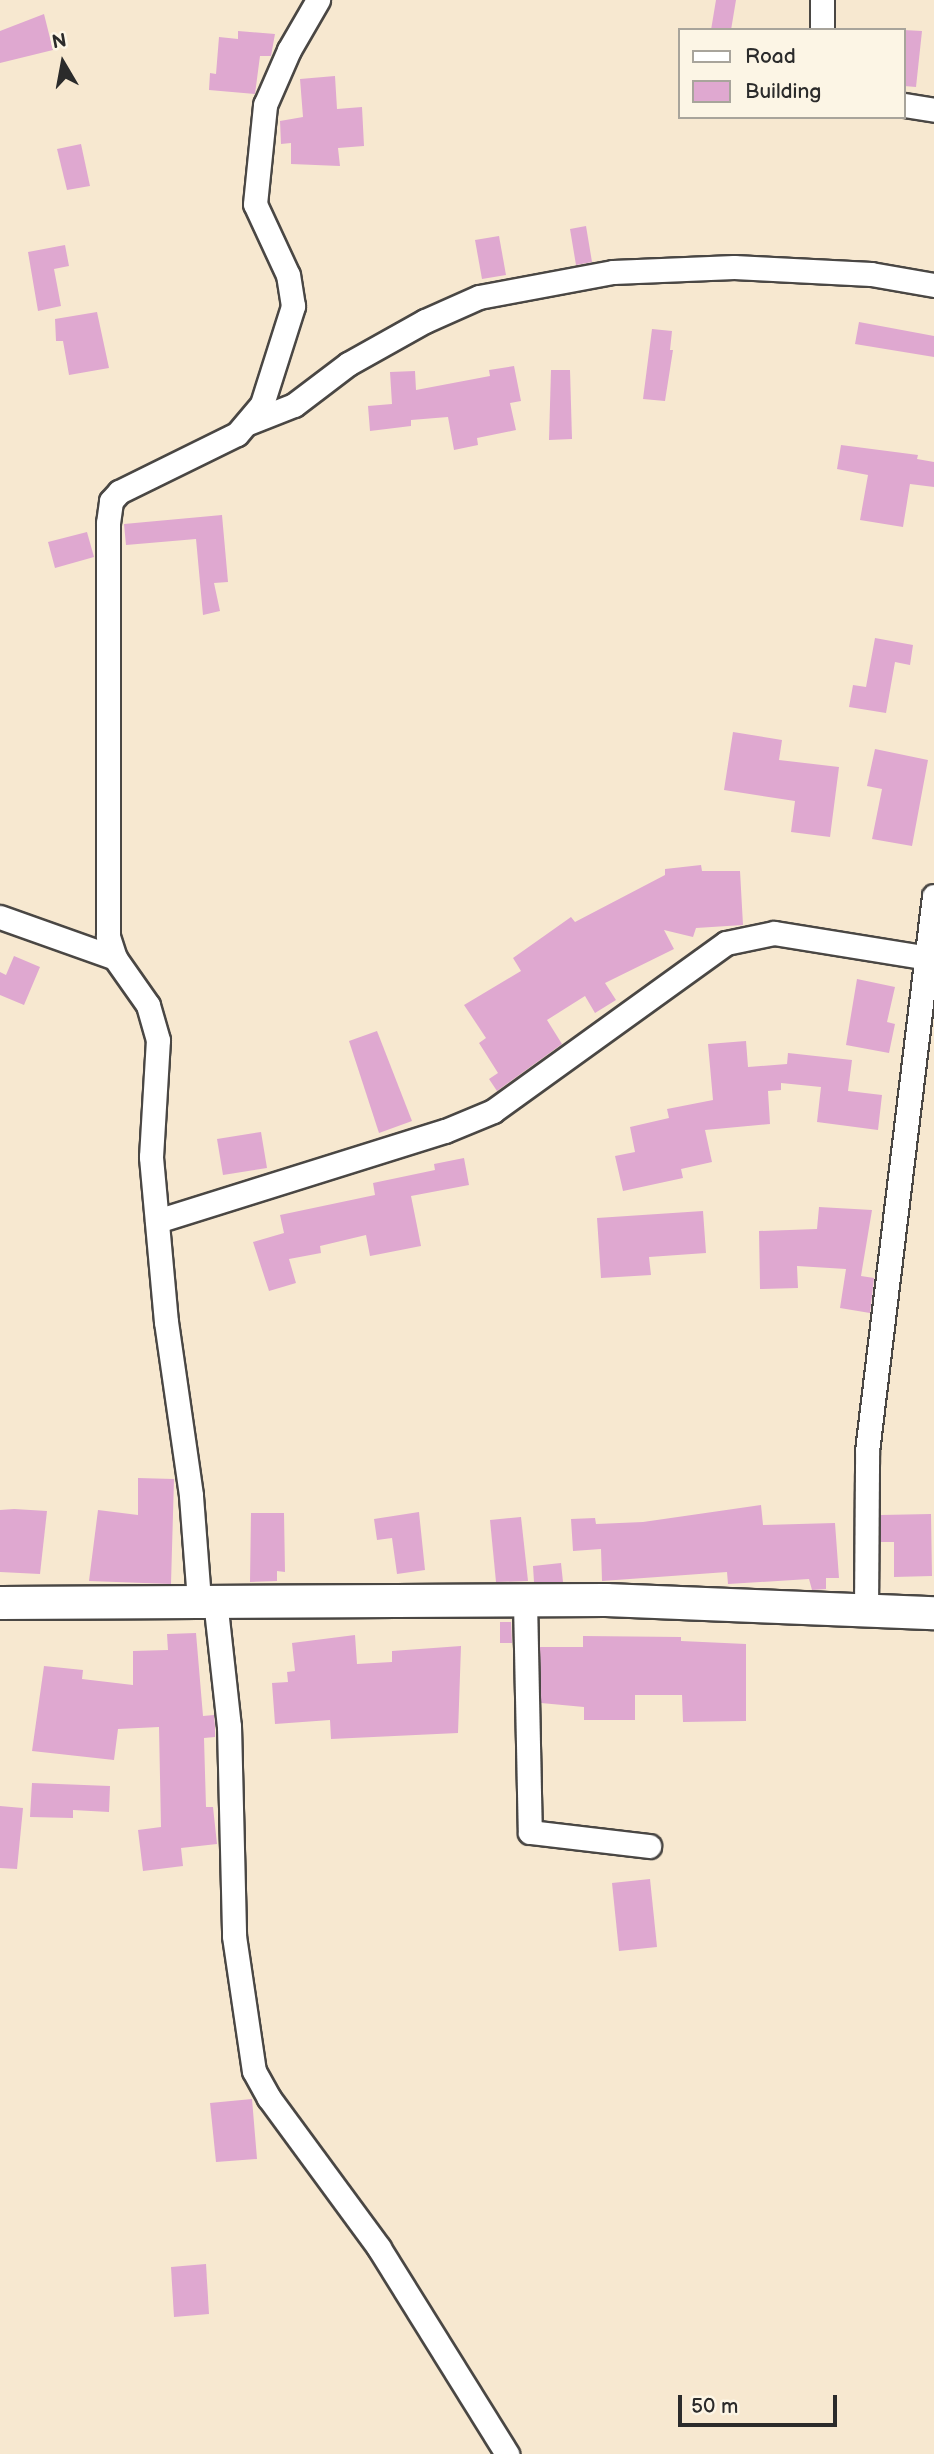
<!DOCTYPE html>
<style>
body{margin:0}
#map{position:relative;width:934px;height:2454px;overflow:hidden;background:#f7e8d0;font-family:"Balsamiq Sans",sans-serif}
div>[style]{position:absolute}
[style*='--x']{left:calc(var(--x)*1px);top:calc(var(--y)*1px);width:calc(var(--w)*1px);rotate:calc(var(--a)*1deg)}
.building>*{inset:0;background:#dfa8d0}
.roads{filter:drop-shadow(2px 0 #4a4744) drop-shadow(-2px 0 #4a4744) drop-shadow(0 2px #4a4744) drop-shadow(0 -2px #4a4744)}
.street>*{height:23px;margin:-11.5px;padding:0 11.5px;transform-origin:11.5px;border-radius:11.5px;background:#fff}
.secondary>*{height:32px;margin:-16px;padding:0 16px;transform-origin:16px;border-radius:16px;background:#fff}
span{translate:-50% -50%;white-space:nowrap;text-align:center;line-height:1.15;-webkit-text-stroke:7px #fcf5e5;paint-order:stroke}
.legend{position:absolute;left:678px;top:28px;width:228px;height:91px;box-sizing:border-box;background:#fcf5e5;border:2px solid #a8a49b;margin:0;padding:9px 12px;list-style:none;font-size:21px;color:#2b2b2b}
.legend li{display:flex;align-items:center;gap:14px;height:35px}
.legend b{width:35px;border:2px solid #a8a49b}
.north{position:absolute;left:28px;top:28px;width:70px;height:70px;-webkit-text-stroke:5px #fcf5e5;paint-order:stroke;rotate:350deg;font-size:19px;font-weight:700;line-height:28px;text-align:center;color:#2b2b2b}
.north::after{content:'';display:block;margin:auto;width:24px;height:32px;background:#2b2b2b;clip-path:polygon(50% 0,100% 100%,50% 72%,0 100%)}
.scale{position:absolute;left:678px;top:2395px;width:159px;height:32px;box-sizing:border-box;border:4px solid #2b2b2b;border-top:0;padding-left:9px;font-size:21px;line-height:24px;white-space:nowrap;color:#2b2b2b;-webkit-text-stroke:5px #fcf5e5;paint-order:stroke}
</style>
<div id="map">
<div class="building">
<div style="clip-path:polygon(716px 0,736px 0,731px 30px,711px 30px)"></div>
<div style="clip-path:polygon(44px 14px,53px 50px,0 63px,0 31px)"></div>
<div style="clip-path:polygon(904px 30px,922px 31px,916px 87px,904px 86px)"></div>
<div style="clip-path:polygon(238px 31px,275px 34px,271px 56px,260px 56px,255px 94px,209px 90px,210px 73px,216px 74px,219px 37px,238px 39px)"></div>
<div style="clip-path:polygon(335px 76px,337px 109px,362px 107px,364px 146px,338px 148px,340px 166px,291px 164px,291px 143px,281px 144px,280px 121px,303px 117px,300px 79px)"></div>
<div style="clip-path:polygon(81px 144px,90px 186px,67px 190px,57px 149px)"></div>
<div style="clip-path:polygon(586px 226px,592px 262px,576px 265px,570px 229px)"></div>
<div style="clip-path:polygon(499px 236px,506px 275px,482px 279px,475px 240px)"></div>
<div style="clip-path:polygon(65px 245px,69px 266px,54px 269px,61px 306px,38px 311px,28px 252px)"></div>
<div style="clip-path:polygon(97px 312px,109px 368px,69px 375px,63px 341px,56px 341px,55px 319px)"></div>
<div style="clip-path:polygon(859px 322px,934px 336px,934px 357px,855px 344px)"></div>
<div style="clip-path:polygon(652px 329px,672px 331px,670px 350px,673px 350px,665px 401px,643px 399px)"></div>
<div style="clip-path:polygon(514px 366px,521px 401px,510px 403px,516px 430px,477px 438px,478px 445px,454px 450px,448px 417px,411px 420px,411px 426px,370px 431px,368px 406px,392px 404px,390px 372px,415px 371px,416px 390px,490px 376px,489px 370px)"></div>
<div style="clip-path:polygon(551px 370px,570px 370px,572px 439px,549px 440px)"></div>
<div style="clip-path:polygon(841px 445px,918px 455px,917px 459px,934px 462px,934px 487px,910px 484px,903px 527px,860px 520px,868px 475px,837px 469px)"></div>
<div style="clip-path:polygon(222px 515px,228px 582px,214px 583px,220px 611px,203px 615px,196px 539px,126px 545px,124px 524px)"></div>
<div style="clip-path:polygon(87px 532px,94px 557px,55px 568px,48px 542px)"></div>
<div style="clip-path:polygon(875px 638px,913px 645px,910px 665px,895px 662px,886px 713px,849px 707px,853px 685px,866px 687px)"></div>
<div style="clip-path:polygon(733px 732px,782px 740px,779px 760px,839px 767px,830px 837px,791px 832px,795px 801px,724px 790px)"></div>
<div style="clip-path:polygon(875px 749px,928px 760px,912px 846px,872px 839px,882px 789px,867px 786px)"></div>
<div style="clip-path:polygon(701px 865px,702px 871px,740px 871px,743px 925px,696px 928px,693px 937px,664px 930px,674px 949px,605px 983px,616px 1000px,595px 1013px,585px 996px,547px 1020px,562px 1044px,497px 1091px,489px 1079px,498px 1073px,479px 1043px,486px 1038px,464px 1005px,521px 971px,513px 958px,571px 917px,575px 922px,665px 875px,665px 869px)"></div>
<div style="clip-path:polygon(14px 956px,40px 967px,24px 1005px,0 995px,0 972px,6px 975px)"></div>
<div style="clip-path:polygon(857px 979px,895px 987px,887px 1022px,895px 1024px,889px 1053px,846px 1045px)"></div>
<div style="clip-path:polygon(377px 1031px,412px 1121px,379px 1133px,349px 1041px)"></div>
<div style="clip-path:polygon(746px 1041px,748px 1067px,787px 1064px,788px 1053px,852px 1060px,848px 1091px,882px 1095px,878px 1130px,817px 1122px,821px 1087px,781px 1083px,781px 1090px,768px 1091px,770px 1124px,705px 1130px,712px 1162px,681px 1169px,683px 1178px,623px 1191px,615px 1156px,635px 1152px,630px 1127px,669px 1118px,667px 1109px,713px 1100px,708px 1044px)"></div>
<div style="clip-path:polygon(261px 1132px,267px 1168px,223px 1175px,217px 1139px)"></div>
<div style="clip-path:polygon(464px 1158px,469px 1185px,411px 1196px,421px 1246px,370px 1256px,366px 1235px,320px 1246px,321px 1253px,289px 1259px,296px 1283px,269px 1291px,253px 1242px,284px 1233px,280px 1215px,375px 1195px,373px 1183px,435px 1170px,434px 1164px)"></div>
<div style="clip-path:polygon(819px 1207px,872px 1210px,861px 1276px,874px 1278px,870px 1313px,840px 1308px,846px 1269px,797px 1266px,798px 1288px,760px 1289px,759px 1231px,817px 1229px)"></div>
<div style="clip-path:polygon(703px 1211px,706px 1253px,649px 1257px,651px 1275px,601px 1278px,597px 1218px)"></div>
<div style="clip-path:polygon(138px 1478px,174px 1479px,171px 1584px,89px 1581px,98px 1510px,138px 1515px)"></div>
<div style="clip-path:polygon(761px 1505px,763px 1525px,835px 1523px,839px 1578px,826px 1578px,826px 1589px,812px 1590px,809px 1579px,728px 1584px,727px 1572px,602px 1581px,601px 1549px,573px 1551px,571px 1519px,595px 1518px,596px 1524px,643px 1522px)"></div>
<div style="clip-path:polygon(14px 1509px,47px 1511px,40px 1574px,0 1572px,0 1510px)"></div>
<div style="clip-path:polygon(419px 1512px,425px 1570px,397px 1574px,392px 1538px,377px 1540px,374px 1519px)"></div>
<div style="clip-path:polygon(251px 1513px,284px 1513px,285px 1572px,277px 1571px,277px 1581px,250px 1582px)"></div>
<div style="clip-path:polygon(931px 1514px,932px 1576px,894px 1577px,894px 1542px,880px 1542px,881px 1515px)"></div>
<div style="clip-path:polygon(521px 1517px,528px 1581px,496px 1582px,490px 1520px)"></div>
<div style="clip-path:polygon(561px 1563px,563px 1582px,534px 1582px,533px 1566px)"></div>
<div style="clip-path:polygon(500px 1622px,511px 1622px,512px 1643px,500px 1643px)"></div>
<div style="clip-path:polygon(196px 1633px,203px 1716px,214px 1715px,215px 1727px,215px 1737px,204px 1738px,206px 1807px,213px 1807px,217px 1844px,181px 1848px,183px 1866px,143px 1871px,138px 1830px,161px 1827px,159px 1727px,118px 1729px,114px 1760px,32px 1751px,44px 1666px,83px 1670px,82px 1679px,133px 1685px,133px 1651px,168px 1650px,167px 1634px)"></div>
<div style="clip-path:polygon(355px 1635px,357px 1664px,392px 1662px,392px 1651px,461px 1646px,458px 1733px,331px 1739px,330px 1720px,275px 1724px,272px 1683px,288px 1682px,287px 1672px,295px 1671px,292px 1643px)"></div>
<div style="clip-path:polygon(583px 1636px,681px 1637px,681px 1641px,746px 1644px,746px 1721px,683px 1722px,682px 1695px,635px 1695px,635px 1720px,584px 1720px,584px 1707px,541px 1703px,540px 1647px,583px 1647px)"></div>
<div style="clip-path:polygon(32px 1783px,110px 1786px,109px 1812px,73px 1810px,73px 1818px,30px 1817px)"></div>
<div style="clip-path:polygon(0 1806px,23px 1808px,17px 1869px,0 1868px)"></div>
<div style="clip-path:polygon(650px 1879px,657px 1947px,619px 1951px,612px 1883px)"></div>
<div style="clip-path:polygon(252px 2099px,257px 2159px,216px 2162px,210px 2103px)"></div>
<div style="clip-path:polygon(206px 2264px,209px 2314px,174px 2317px,171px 2267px)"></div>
</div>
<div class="roads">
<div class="street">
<div style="--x:822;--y:0;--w:30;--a:90"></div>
<div style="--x:904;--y:105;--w:30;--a:9"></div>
<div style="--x:248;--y:423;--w:49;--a:-21.4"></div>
<div style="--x:294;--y:405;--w:68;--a:-37.2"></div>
<div style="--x:348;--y:364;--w:88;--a:-29.2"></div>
<div style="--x:425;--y:321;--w:59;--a:-24"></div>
<div style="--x:479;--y:297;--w:136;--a:-10.6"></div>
<div style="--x:613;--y:272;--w:121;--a:-2.4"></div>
<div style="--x:734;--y:267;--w:137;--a:2.9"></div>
<div style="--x:871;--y:274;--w:64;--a:9.9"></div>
<div style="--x:0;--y:917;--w:122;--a:19.6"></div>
<div style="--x:157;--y:1221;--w:302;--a:-17.4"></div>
<div style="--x:445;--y:1131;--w:52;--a:-22.6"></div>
<div style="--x:493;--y:1111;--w:287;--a:-35.8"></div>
<div style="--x:726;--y:943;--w:49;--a:-11.8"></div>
<div style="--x:774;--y:933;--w:157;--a:9.2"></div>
<div style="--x:199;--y:1600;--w:105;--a:-94.4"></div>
<div style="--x:191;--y:1495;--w:175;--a:-98.2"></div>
<div style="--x:166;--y:1322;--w:166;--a:-95.2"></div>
<div style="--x:151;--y:1157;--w:117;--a:-86.6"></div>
<div style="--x:158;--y:1040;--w:36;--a:-106"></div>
<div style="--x:148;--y:1005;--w:57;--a:-125.1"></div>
<div style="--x:115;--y:958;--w:23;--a:-108"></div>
<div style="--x:108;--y:936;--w:413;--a:-90"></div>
<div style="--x:108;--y:523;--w:22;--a:-82"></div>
<div style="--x:111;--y:501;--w:12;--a:-48"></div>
<div style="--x:119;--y:492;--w:131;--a:-26.2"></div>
<div style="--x:237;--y:434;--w:39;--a:-50"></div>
<div style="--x:262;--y:404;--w:103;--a:-72.4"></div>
<div style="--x:293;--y:306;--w:31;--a:-99"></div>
<div style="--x:288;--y:275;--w:78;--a:-114.9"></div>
<div style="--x:255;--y:204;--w:100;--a:-84.2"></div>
<div style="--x:265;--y:105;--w:60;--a:-66.4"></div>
<div style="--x:289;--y:50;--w:58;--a:-59.9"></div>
<div style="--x:215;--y:1600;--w:127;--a:83.7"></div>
<div style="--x:229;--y:1726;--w:210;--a:88.6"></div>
<div style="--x:234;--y:1936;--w:136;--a:81.6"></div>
<div style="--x:254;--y:2071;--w:31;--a:61"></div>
<div style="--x:269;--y:2098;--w:186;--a:53.7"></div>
<div style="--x:379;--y:2248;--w:243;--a:58.1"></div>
<div style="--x:525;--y:1601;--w:231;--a:88.8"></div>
<div style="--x:530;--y:1832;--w:120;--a:6.7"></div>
<div style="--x:866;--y:1612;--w:161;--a:-89.6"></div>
<div style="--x:867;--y:1451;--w:559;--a:-83.12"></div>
</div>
<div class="secondary">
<div style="--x:0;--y:1603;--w:606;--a:-0.28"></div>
<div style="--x:606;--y:1600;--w:328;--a:2.3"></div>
</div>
</div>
<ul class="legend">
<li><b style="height:9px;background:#fff"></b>Road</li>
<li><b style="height:19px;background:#dfa8d0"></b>Building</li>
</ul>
<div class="north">N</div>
<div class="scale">50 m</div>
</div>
